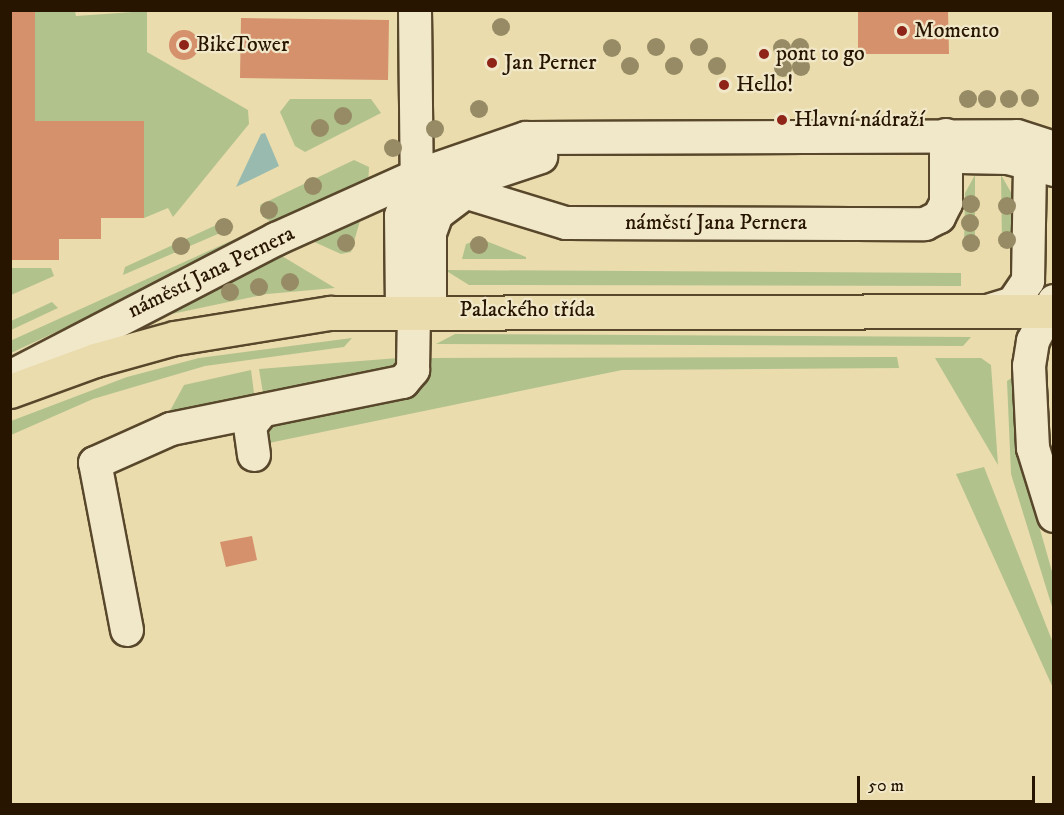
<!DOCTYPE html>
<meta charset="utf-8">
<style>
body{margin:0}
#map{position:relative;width:1064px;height:815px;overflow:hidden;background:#eadcad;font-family:"IM FELL DW Pica",serif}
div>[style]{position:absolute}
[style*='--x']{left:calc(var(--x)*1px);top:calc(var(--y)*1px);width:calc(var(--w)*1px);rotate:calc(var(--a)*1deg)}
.green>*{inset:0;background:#b2c28d}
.water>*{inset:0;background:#98baaf}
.building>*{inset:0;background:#d5906c}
.round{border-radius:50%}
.roads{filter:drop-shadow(2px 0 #58472b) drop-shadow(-2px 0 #58472b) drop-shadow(0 2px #58472b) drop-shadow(0 -2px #58472b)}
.minor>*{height:32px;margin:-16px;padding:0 16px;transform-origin:16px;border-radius:16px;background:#f1e8ca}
.major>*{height:33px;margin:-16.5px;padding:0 16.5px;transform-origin:16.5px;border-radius:16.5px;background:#eadcad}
.trees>*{width:18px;height:18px;margin:-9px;border-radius:50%;background:#968b65}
.dots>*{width:16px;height:16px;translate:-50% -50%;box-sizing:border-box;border:3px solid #f1e8ca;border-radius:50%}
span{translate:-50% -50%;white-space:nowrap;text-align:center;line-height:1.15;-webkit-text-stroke:4.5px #f1e8ca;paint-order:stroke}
.poi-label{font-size:22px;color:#271500}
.left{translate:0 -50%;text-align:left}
.street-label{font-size:22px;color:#271500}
.frame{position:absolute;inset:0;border:12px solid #271500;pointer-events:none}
.scale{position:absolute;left:857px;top:776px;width:178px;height:27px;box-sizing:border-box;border:3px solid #271500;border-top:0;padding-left:8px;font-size:18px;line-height:21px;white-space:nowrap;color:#271500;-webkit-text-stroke:4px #f1e8ca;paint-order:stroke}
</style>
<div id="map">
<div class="green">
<div style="clip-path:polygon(35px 10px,75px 11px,76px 16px,147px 11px,147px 52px,248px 110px,249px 124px,173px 217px,168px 208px,144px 218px,144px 121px,53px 121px,35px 126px)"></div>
<div style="clip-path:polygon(290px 99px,371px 99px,381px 113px,305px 152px,295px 146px,280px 112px)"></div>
<div style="clip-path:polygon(354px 160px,369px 167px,368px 187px,281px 228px,263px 217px,260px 205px)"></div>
<div style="clip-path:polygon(975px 175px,975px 248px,964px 248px,965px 193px)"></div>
<div style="clip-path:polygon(1001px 175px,1012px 194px,1012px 244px,1002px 244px)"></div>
<div style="clip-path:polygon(364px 207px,351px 252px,341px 254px,301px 236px)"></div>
<div style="clip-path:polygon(225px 221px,234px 227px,123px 275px,125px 267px)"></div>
<div style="clip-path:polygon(246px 234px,255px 239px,11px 353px,10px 341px)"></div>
<div style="clip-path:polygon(481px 239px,526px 257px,526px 259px,462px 259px,466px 244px)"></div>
<div style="clip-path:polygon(272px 250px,335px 288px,267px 294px,162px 316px)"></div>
<div style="clip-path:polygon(11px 268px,51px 268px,54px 276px,11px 295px)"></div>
<div style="clip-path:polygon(445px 270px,961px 273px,961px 286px,469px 285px)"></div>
<div style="clip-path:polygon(52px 302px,58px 308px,11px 330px,11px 321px)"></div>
<div style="clip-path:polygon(455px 334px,971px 337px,963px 346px,436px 344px)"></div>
<div style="clip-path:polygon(352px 338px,344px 347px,205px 366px,93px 399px,11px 435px,11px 421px,127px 377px,199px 358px)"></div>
<div style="clip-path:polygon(897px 357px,899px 368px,622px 370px,264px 444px,272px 422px,419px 392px,430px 377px,431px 358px)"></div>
<div style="clip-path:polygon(398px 358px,390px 372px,264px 399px,259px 369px)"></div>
<div style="clip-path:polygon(935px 358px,981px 358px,991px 365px,998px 465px)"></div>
<div style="clip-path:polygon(251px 370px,255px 401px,165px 420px,184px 385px)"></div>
<div style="clip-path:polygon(1019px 373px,1022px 466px,1053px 575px,1053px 610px,1011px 474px,1007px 381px)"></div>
<div style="clip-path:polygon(984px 467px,1053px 643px,1053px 688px,956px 474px)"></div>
</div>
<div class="water">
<div style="clip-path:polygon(265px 133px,279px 166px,236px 187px,261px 134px)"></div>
</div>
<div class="building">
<div style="clip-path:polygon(10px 10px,35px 10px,35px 121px,144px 121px,144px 218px,101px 218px,101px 239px,59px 239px,59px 260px,10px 260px)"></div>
<div style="clip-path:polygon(858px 10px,948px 10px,949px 54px,858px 54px)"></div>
<div style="clip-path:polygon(241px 18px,389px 20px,388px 80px,240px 78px)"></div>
<div class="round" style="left:169px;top:30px;width:30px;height:30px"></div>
<div style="clip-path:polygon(252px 536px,257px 560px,226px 567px,220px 542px)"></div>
</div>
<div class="roads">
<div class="minor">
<div style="--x:415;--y:10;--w:179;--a:89.4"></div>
<div style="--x:417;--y:189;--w:54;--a:77.2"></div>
<div style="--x:960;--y:157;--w:48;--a:1.2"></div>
<div style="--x:1008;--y:158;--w:48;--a:14.6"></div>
<div style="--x:448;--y:187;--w:123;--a:17"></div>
<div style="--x:566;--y:223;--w:359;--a:0.2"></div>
<div style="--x:925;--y:224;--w:16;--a:-27"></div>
<div style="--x:939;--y:217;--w:16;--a:-63"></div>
<div style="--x:946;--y:203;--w:68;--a:-90"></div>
<div style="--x:1054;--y:301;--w:45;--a:117.7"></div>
<div style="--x:1033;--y:341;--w:25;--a:99"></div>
<div style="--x:1029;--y:366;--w:82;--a:87.2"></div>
<div style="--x:1033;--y:448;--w:71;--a:72.8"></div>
<div style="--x:402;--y:310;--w:94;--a:-90.6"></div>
<div style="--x:401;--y:216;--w:39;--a:-72"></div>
<div style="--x:430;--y:310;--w:77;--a:-90"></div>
<div style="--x:430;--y:233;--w:20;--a:-70"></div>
<div style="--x:437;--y:214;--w:66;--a:-37"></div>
<div style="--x:490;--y:174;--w:54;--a:-18.4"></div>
<div style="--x:984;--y:312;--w:30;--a:-17"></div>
<div style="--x:1013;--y:303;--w:27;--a:-56"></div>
<div style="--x:1028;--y:281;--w:112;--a:-89"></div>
<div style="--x:1030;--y:169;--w:23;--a:-72"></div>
<div style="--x:10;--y:377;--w:300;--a:-27.4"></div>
<div style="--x:276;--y:239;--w:154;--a:-24.2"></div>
<div style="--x:416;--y:176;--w:116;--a:-19.1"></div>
<div style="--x:526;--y:138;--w:491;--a:-0.2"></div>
<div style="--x:1017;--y:136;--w:39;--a:18"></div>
<div style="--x:254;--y:455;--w:29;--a:-98"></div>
<div style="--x:250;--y:426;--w:19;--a:-51"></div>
<div style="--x:127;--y:630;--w:170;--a:-100.8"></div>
<div style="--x:95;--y:463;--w:83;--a:-24.1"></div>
<div style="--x:171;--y:429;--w:237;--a:-11.5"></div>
<div style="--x:403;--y:382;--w:16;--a:-50"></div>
<div style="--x:413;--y:370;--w:60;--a:-89"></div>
</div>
<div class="major">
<div style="--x:10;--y:391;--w:90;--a:-20"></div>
<div style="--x:95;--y:360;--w:83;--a:-15.4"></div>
<div style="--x:175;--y:338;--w:157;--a:-9.2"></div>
<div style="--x:330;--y:313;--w:724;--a:-0.16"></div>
</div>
</div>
<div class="trees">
<div style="left:501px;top:27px"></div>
<div style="left:656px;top:47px"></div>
<div style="left:699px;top:47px"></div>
<div style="left:800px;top:47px"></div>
<div style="left:612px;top:48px"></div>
<div style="left:782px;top:48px"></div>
<div style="left:630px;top:66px"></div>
<div style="left:674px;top:66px"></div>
<div style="left:717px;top:66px"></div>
<div style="left:801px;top:67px"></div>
<div style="left:783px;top:68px"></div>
<div style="left:1030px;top:98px"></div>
<div style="left:968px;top:99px"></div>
<div style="left:987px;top:99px"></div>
<div style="left:1009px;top:99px"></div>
<div style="left:479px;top:109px"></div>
<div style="left:343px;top:116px"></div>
<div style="left:320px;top:128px"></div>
<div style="left:435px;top:129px"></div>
<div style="left:393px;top:148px"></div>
<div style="left:313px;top:186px"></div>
<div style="left:971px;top:204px"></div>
<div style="left:1007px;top:206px"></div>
<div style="left:269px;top:210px"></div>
<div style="left:970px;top:223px"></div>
<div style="left:224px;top:227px"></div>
<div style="left:1007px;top:240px"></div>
<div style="left:346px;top:243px"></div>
<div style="left:971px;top:243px"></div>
<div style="left:479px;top:245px"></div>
<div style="left:181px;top:246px"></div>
<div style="left:290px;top:282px"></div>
<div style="left:259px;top:287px"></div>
<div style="left:230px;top:292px"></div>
</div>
<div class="dots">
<div style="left:902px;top:31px;background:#8f2418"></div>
<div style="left:184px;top:45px;background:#8f2418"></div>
<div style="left:764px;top:54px;background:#8f2418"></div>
<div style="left:492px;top:63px;background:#8f2418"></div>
<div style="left:724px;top:85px;background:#8f2418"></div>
<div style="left:782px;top:120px;background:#8f2418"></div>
</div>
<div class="poi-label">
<span class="left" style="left:914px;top:31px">Momento</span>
<span class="left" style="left:196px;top:45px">BikeTower</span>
<span class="left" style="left:776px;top:54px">pont to go</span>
<span class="left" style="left:504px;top:63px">Jan Perner</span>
<span class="left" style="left:736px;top:85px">Hello!</span>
<span class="left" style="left:794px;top:120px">Hlavní nádraží</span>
</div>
<div class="street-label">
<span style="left:716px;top:223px">náměstí Jana Pernera</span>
<span style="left:211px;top:272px;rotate:-26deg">náměstí Jana Pernera</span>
<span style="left:527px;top:310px">Palackého třída</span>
</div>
<div class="frame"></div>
<div class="scale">50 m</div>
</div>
